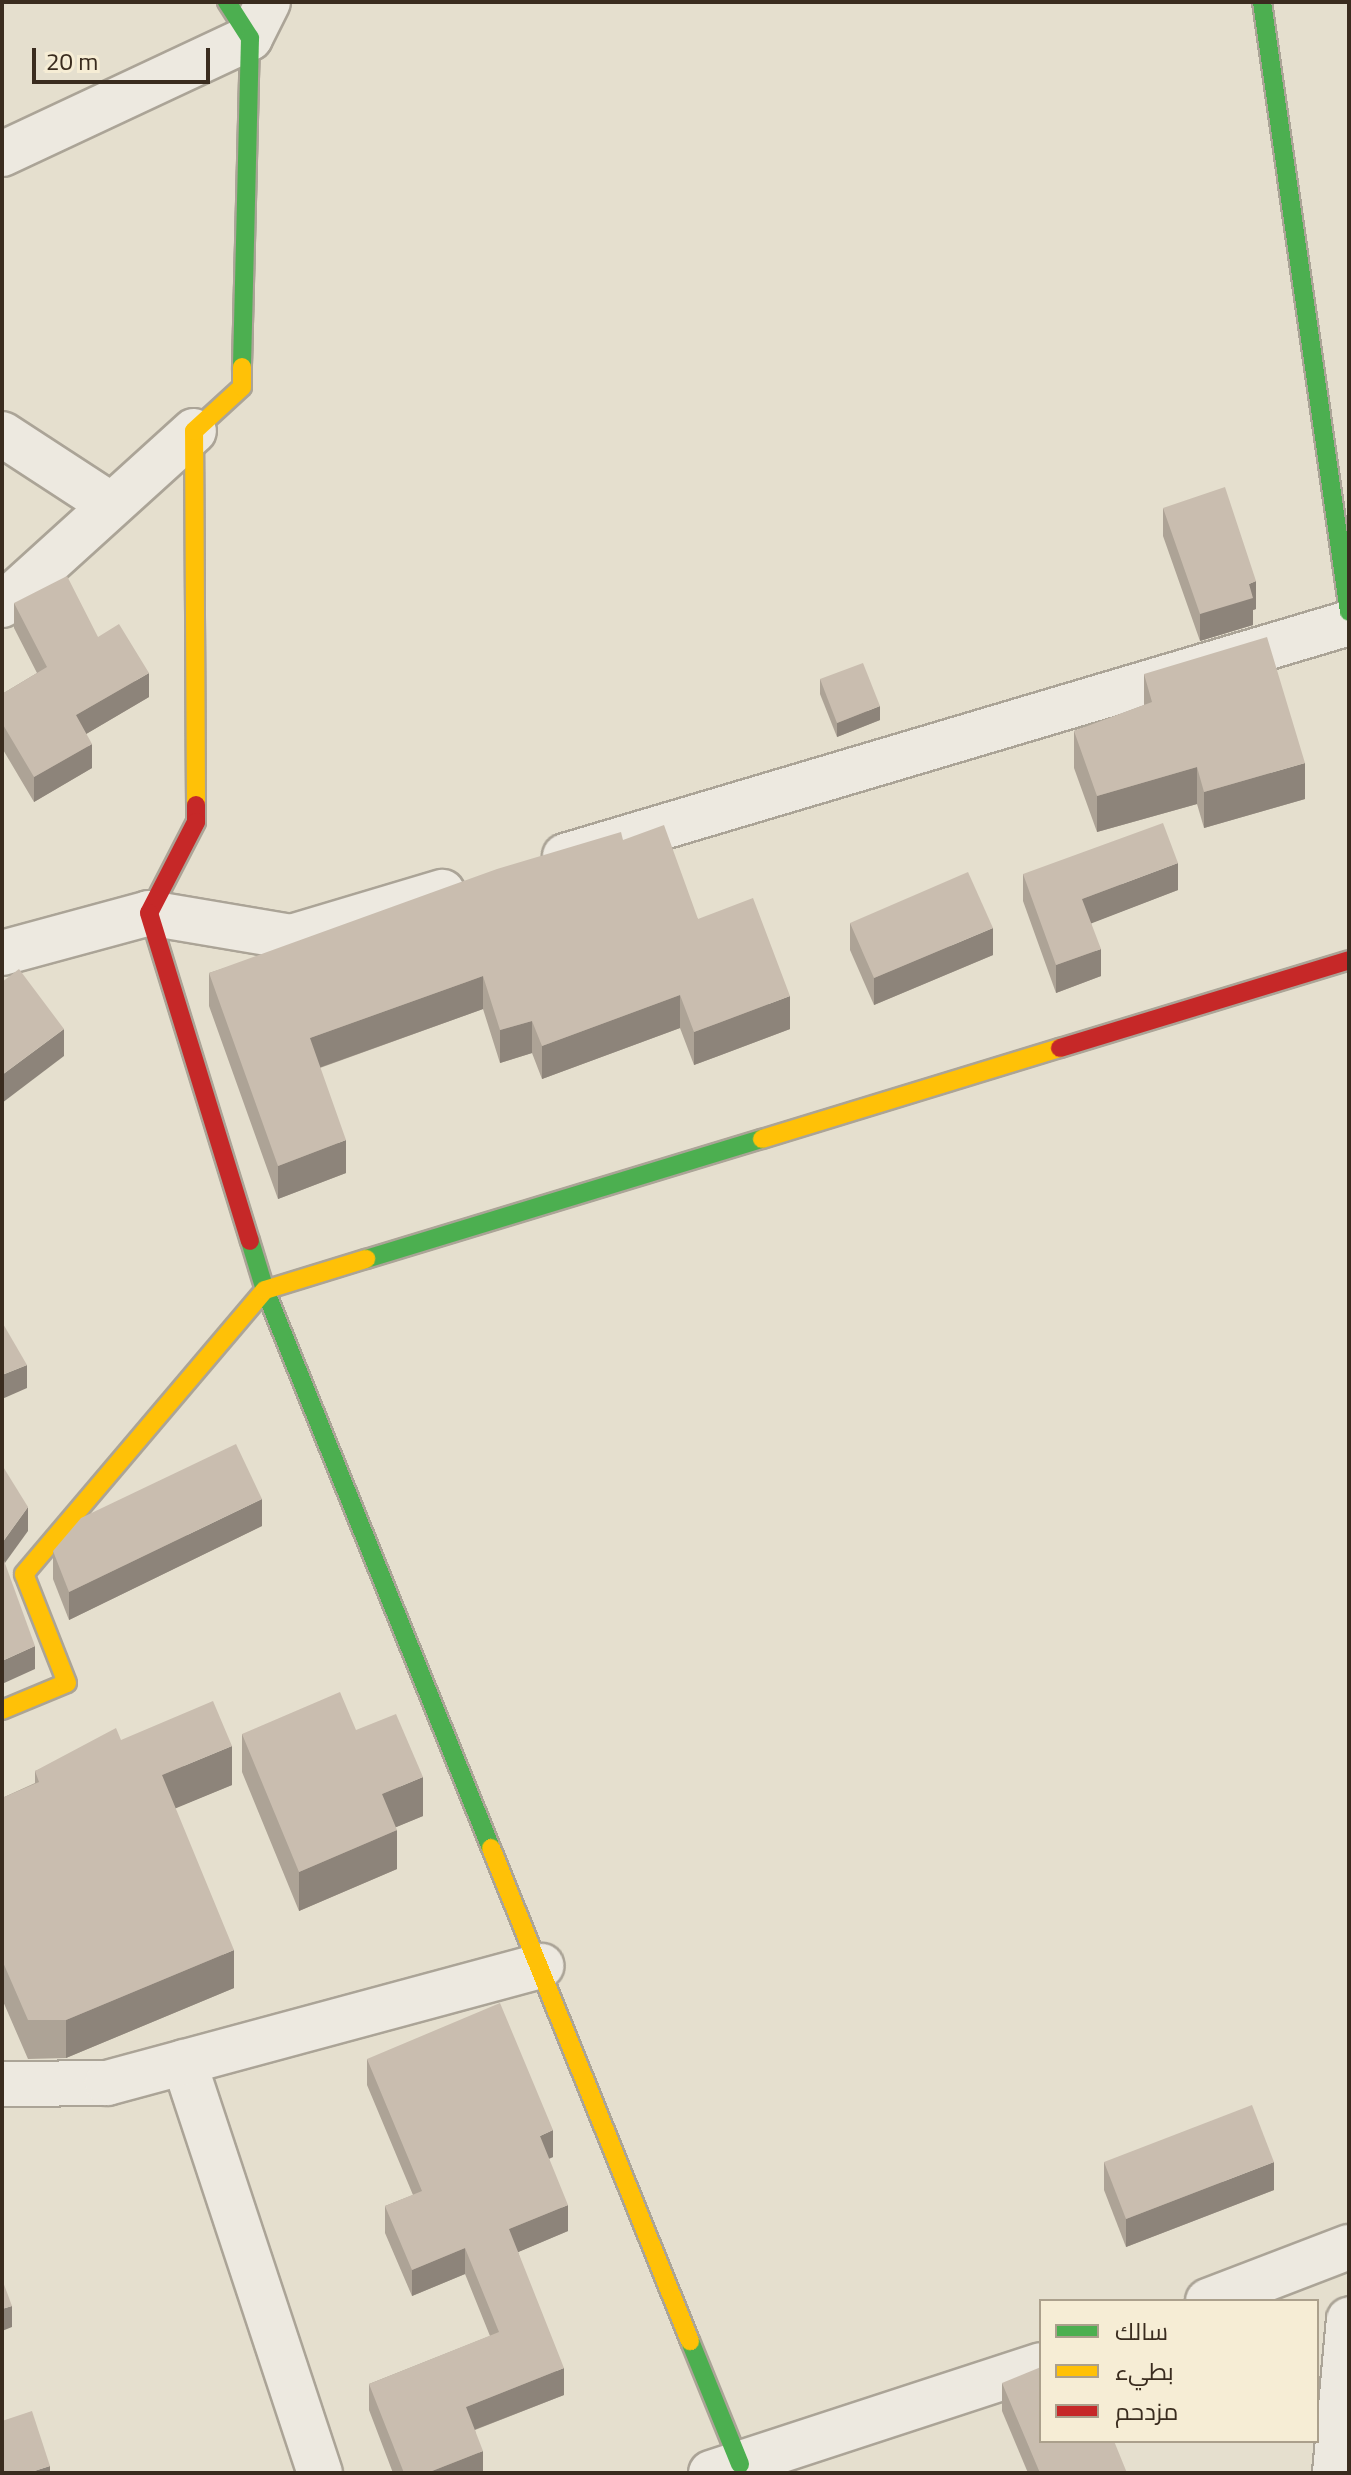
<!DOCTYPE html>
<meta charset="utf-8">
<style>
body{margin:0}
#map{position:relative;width:1351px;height:2475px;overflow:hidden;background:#e5dfce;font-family:Georgia,Cairo,serif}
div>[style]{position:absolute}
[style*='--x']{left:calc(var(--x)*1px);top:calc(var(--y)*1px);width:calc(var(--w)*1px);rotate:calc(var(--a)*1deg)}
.roads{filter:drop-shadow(2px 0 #aba497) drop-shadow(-2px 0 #aba497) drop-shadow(0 2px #aba497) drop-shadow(0 -2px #aba497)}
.street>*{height:44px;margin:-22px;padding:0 22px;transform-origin:22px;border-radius:22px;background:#ede9e0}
.fast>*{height:18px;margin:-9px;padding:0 9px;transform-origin:9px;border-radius:9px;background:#4caf50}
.slow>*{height:18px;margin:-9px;padding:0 9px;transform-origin:9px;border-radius:9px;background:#ffc107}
.jam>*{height:18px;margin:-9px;padding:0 9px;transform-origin:9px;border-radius:9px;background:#c62828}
.wall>*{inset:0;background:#ada396}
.shaded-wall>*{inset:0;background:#8d847a}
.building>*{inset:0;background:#c9bdaf}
span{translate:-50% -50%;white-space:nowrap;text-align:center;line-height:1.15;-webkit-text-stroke:7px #f6edd5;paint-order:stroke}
.frame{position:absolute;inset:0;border:4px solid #3a2c1f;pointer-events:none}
.legend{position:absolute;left:1039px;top:2299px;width:280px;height:144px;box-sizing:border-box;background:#f6edd5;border:2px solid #aba08c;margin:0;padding:10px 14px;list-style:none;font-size:24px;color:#3a2c1f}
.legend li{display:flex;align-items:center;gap:16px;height:40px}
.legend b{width:40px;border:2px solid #aba08c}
.scale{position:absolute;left:32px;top:48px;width:178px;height:36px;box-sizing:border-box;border:4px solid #3a2c1f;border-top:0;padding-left:10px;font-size:24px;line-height:28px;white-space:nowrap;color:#3a2c1f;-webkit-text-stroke:6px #f6edd5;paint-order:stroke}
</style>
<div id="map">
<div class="roads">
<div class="street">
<div style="--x:2;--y:154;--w:274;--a:-25.1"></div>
<div style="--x:250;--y:38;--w:40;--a:-63.4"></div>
<div style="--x:2;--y:434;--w:130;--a:33.1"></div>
<div style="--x:2;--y:605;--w:259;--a:-42.2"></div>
<div style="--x:565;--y:856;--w:818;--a:-16.55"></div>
<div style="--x:2;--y:953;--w:152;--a:-15.2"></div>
<div style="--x:149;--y:913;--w:144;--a:9.6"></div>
<div style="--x:291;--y:937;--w:158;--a:-16.6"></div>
<div style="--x:184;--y:2062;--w:433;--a:71.7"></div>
<div style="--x:2;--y:2084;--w:105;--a:-0.5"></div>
<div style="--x:107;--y:2083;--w:450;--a:-15.1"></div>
<div style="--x:1208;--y:2301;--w:151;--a:-21"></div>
<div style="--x:711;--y:2473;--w:347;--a:-18.1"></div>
<div style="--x:1335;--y:2473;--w:154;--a:-84.8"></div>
</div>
<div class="fast">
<div style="--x:227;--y:2;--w:43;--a:57.4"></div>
<div style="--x:250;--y:38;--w:329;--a:91.4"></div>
<div style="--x:1262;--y:2;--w:616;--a:81.88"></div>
<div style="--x:250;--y:1241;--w:51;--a:73"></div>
<div style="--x:265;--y:1290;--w:602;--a:67.95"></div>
<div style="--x:366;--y:1259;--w:414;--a:-16.9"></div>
<div style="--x:690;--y:2341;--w:133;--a:67.9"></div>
</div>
<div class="slow">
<div style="--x:196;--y:805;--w:374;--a:-90.3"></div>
<div style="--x:194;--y:431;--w:65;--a:-42.5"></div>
<div style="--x:242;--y:387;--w:20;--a:-90"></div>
<div style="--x:762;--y:1139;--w:312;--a:-17"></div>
<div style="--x:2;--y:1710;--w:70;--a:-22.6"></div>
<div style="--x:67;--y:1683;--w:117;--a:-111.5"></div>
<div style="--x:24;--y:1574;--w:372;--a:-49.7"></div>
<div style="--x:265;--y:1290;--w:106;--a:-17.1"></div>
<div style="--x:491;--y:1848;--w:532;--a:68.02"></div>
</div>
<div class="jam">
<div style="--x:196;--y:805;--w:17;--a:90"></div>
<div style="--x:196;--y:822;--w:102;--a:117.3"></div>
<div style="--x:149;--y:913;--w:343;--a:72.9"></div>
<div style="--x:1060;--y:1048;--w:302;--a:-16.9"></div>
</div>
</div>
<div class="wall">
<div style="clip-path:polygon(1163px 508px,1256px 609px,1253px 610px,1253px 625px,1200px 641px,1163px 536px)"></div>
<div style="clip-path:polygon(14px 603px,98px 637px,149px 697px,86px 734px,92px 768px,34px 802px,2px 748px,2px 694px,37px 673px,14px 628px)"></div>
<div style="clip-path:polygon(1144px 674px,1305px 799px,1204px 828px,1197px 804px,1097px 832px,1074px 768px,1074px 731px,1144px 705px)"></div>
<div style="clip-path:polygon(820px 679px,880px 720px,837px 737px,820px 694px)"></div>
<div style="clip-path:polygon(623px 840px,698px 919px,790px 1029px,694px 1065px,680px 1028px,542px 1079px,532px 1053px,500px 1063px,483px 1009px,320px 1068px,346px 1173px,278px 1199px,209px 1006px,209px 973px)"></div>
<div style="clip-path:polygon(1023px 874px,1178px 890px,1091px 923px,1101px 976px,1056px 993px,1023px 901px)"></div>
<div style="clip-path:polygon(850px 923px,993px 955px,874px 1005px,850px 950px)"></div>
<div style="clip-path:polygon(262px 1526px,69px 1620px,53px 1579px,53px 1551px)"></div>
<div style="clip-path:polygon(356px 1730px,423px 1816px,396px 1827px,397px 1869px,299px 1911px,242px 1772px,242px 1734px)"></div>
<div style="clip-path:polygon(121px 1740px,232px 1785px,175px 1808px,234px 1988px,66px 2058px,28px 2059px,2px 1999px,2px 1798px,35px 1783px,35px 1771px)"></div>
<div style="clip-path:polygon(367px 2059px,553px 2157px,549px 2159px,568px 2231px,518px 2252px,564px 2395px,475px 2430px,483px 2473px,393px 2473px,369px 2410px,369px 2384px,490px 2336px,465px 2274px,412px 2296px,385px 2233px,385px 2206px,413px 2195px,367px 2085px)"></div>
<div style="clip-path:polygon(1104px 2162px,1274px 2190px,1126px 2247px,1104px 2190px)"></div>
<div style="clip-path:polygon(1002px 2383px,1127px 2473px,1028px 2473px,1002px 2411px)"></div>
</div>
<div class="shaded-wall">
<div style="clip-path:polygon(1256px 581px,1256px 609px,1253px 610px,1253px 625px,1200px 641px,1200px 614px,1249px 584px)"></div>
<div style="clip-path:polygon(149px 673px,149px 697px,76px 740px,76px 715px)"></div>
<div style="clip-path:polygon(880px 706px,880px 720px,837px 737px,837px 723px)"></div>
<div style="clip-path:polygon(92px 744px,92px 768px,34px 802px,34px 777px)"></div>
<div style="clip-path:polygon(1305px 763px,1305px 799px,1204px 828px,1204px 792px)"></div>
<div style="clip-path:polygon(1197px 767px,1197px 804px,1097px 832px,1097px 796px)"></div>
<div style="clip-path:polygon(1178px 863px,1178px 890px,1082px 927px,1082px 899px)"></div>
<div style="clip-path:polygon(993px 928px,993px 955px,874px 1005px,874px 978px)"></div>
<div style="clip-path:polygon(1101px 949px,1101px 976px,1056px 993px,1056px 965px)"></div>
<div style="clip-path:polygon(483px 976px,483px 1009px,310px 1071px,310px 1038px)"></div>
<div style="clip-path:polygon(680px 995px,680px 1028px,542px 1079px,542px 1046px)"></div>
<div style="clip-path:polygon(790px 996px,790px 1029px,694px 1065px,694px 1032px)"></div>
<div style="clip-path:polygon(532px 1021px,532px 1053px,500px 1063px,500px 1030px)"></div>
<div style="clip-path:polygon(64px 1029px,64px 1056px,2px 1103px,2px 1075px)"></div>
<div style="clip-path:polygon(346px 1140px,346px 1173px,278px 1199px,278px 1166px)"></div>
<div style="clip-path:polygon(27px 1365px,27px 1388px,2px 1399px,2px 1375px)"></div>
<div style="clip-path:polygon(262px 1499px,262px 1526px,69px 1620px,69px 1592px)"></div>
<div style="clip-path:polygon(28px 1507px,28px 1531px,2px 1567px,2px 1543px)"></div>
<div style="clip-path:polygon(35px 1646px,35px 1669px,2px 1684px,2px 1661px)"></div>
<div style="clip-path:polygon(232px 1746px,232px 1785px,162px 1814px,162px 1775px)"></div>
<div style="clip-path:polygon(423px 1777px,423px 1816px,382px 1833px,382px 1794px)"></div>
<div style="clip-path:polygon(397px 1830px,397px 1869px,299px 1911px,299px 1872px)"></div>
<div style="clip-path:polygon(234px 1950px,234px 1988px,66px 2058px,66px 2020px)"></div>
<div style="clip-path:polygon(553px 2130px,553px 2157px,540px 2162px,540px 2136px)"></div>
<div style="clip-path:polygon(1274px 2162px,1274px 2190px,1126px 2247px,1126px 2219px)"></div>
<div style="clip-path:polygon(568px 2205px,568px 2231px,509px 2256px,509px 2229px)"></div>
<div style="clip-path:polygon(465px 2248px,465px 2274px,412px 2296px,412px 2270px)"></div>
<div style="clip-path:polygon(12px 2306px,12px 2327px,2px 2331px,2px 2309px)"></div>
<div style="clip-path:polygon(564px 2368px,564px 2395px,466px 2433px,466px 2407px)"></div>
<div style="clip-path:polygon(483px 2451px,483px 2473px,427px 2473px)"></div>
<div style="clip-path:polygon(50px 2466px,50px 2473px,28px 2473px)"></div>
</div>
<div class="building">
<div style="clip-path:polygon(1225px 487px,1256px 581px,1249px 584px,1253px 598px,1200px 614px,1163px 508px)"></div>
<div style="clip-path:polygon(67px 576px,98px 637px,119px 624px,149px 673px,76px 715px,92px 744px,34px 777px,2px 723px,2px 694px,47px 667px,14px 603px)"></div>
<div style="clip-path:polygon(1267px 637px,1305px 763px,1204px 792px,1197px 767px,1097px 796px,1074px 731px,1152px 702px,1144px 674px)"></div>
<div style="clip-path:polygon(863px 663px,880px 706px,837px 723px,820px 679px)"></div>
<div style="clip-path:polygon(1163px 823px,1178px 863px,1082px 899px,1101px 949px,1056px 965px,1023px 874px)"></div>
<div style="clip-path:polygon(664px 825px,698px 919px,753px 898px,790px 996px,694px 1032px,680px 995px,542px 1046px,532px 1021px,500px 1030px,483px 976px,310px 1038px,346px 1140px,278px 1166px,209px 973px,497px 869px,621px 832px,623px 840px)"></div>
<div style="clip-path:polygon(968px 872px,993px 928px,874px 978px,850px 923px)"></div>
<div style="clip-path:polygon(19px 969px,64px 1029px,2px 1075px,2px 982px)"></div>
<div style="clip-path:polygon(2px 1322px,27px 1365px,2px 1375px)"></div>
<div style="clip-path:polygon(236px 1444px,262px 1499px,69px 1592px,53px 1551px,81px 1518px)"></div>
<div style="clip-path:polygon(2px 1465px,28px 1507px,2px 1543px)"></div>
<div style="clip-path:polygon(2px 1555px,35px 1646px,2px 1661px)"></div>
<div style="clip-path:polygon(340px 1692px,356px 1730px,396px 1714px,423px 1777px,382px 1794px,397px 1830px,299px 1872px,242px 1734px)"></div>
<div style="clip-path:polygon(213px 1701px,232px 1746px,162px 1775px,234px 1950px,66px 2020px,28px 2020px,2px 1960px,2px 1798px,39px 1782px,35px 1771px,116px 1728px,121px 1740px)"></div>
<div style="clip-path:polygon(500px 2003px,553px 2130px,540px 2136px,568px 2205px,509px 2229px,564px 2368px,466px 2407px,483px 2451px,427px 2473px,404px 2473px,369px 2384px,499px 2332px,465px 2248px,412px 2270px,385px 2206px,422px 2191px,367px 2059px)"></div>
<div style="clip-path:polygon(1252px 2105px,1274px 2162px,1126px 2219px,1104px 2162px)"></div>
<div style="clip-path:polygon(2px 2279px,12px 2306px,2px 2309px)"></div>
<div style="clip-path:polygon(1041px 2367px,1041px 2441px,1114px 2441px,1127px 2473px,1040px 2473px,1002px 2383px)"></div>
<div style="clip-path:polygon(32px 2411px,50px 2466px,28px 2473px,2px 2473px,2px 2421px)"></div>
</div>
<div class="frame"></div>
<ul class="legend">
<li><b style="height:10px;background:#4caf50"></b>سالك</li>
<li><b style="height:10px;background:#ffc107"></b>بطيء</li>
<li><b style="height:10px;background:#c62828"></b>مزدحم</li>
</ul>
<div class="scale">20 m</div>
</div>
